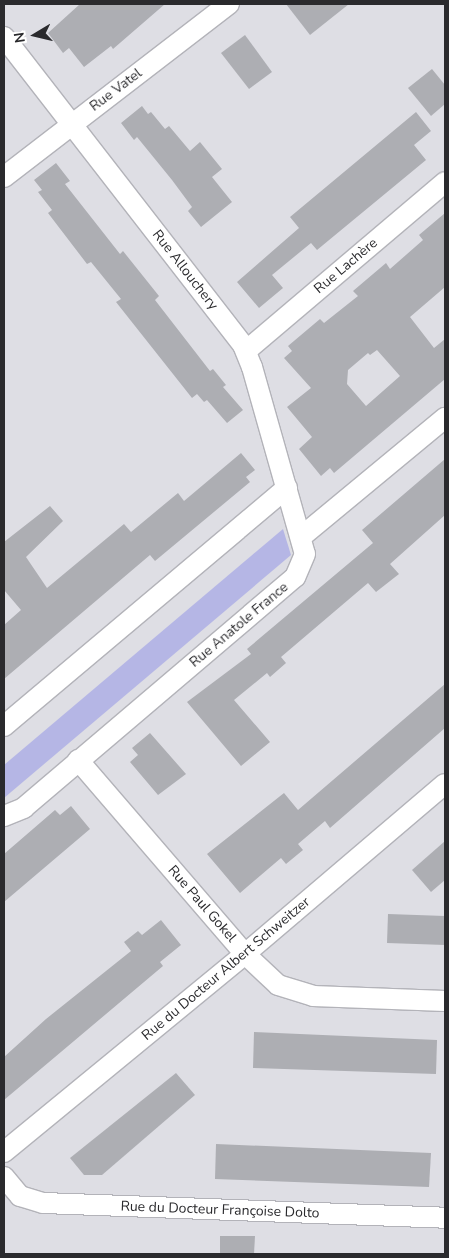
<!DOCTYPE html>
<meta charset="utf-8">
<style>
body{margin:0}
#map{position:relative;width:449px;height:1258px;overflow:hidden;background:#dedee4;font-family:"Nunito Sans",sans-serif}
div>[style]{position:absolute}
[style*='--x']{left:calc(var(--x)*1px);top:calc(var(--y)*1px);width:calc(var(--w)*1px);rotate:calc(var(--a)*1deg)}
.green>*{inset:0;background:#b5b6e5}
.building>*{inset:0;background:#adaeb3}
.roads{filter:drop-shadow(1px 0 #b3b3b9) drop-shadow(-1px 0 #b3b3b9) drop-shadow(0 1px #b3b3b9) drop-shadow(0 -1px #b3b3b9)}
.street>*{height:20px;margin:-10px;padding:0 10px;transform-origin:10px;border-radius:10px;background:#fff}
span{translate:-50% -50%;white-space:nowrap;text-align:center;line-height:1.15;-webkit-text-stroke:5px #fff;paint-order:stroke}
.street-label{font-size:14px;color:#2a2a2d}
.frame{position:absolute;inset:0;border:5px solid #2a2a2d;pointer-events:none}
.north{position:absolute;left:10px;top:10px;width:50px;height:50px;-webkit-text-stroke:4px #fff;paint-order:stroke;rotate:261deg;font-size:14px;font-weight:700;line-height:20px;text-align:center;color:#2a2a2d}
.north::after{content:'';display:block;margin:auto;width:18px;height:22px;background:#2a2a2d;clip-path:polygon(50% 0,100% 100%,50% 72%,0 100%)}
</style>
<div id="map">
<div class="green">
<div style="clip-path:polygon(283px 529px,291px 555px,4px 798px,4px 765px)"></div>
</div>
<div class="building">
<div style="clip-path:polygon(80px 4px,165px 4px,113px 49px,111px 46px,84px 67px,69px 48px,63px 53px,48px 33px)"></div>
<div style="clip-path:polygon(286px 4px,349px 4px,310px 35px)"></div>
<div style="clip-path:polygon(245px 35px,272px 72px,249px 89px,221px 53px)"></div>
<div style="clip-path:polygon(432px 69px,445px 85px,445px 104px,431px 116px,408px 88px)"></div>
<div style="clip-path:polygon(142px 106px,148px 114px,151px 112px,165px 129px,169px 126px,190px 151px,200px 142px,222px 169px,212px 177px,232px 202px,201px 227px,188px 211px,192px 207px,172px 180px,137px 137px,134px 140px,121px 123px)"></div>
<div style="clip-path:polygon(416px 112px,431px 131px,414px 145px,426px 160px,317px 250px,311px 243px,272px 275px,283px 288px,259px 308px,237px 282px,299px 228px,290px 217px)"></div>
<div style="clip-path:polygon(56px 163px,70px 181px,65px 184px,120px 254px,123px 251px,159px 296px,155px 300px,210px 371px,213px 369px,226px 385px,223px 387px,243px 410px,227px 423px,207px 400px,204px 402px,197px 394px,192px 398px,116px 302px,121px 299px,91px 262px,87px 264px,48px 213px,52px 210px,38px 192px,42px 190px,34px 180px)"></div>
<div style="clip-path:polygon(evenodd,445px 213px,445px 287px,410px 317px,434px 348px,445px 339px,445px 379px,334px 473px,330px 468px,321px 476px,299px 449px,312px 437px,287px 407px,311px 388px,284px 358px,292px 351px,288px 346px,320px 319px,324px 323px,358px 296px,353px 291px,386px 263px,390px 269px,423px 240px,419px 235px,445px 213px,377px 350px,400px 376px,366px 406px,347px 384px,348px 370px,368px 353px,370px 355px,377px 350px)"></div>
<div style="clip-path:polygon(241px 453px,255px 470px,246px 477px,250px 482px,155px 561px,150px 555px,4px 679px,4px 625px,21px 610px,4px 590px,4px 542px,50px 506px,63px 521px,26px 557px,47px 588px,124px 524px,131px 532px,178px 493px,184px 501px)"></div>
<div style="clip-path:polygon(445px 459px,445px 515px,390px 564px,399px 574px,376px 592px,368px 583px,281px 657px,286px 663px,270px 677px,267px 673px,234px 700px,270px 742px,241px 766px,187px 702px,251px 654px,247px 649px,373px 543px,362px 530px)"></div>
<div style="clip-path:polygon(445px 684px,445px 728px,330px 828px,325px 821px,298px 844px,303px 850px,286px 864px,281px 858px,240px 893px,207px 854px,284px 793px,298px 810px)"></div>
<div style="clip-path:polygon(150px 733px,186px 774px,158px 795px,130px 762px,138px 755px,132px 748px)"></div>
<div style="clip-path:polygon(71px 806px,90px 829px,4px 902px,4px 854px,55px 810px,60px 815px)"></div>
<div style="clip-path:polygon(445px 841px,445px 880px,431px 892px,412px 870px)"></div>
<div style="clip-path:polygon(388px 914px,445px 916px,445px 945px,387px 943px)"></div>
<div style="clip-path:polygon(161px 920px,181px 945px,160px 962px,163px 966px,4px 1100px,4px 1057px,46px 1019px,131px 951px,124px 942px,138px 931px,142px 935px)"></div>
<div style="clip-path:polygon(254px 1032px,437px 1040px,436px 1074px,253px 1068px)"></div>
<div style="clip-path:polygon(176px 1073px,195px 1095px,102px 1175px,84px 1175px,70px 1158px)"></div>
<div style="clip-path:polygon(216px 1144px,431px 1153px,429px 1187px,215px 1179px)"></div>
<div style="clip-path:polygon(220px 1236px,255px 1236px,254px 1254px,220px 1254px)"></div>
</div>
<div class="roads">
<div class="street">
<div style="--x:4;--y:37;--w:390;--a:52.2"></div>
<div style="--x:243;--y:345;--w:24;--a:68"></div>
<div style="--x:252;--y:367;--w:194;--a:74.2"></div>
<div style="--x:305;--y:554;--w:25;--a:113"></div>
<div style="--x:295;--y:577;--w:356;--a:139.6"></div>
<div style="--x:24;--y:808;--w:22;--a:158"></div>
<div style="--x:4;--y:177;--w:284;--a:-37.6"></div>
<div style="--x:246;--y:351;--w:261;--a:-40.3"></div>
<div style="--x:301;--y:537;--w:187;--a:-39.6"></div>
<div style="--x:4;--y:726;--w:370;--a:-40.1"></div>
<div style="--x:78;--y:760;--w:256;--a:49.3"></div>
<div style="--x:245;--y:954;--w:45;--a:43.2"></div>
<div style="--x:278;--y:985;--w:37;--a:17"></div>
<div style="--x:313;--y:996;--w:132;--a:2.2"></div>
<div style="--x:4;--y:1152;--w:312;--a:-39.4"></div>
<div style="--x:245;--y:954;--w:262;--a:-40.4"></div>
<div style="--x:4;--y:1177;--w:25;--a:50"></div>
<div style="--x:20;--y:1196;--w:24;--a:17"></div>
<div style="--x:43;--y:1203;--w:402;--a:2.1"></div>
</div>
</div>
<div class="street-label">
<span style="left:116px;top:90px;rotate:-37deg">Rue Vatel</span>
<span style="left:346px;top:266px;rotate:-40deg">Rue Lachère</span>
<span style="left:185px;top:270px;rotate:52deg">Rue Allouchery</span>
<span style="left:239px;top:625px;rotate:-40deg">Rue Anatole France</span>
<span style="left:202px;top:904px;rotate:49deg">Rue Paul Gokel</span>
<span style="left:226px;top:969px;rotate:-40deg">Rue du Docteur Albert Schweitzer</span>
<span style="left:220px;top:1210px;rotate:2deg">Rue du Docteur Françoise Dolto</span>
</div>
<div class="frame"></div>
<div class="north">N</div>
</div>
